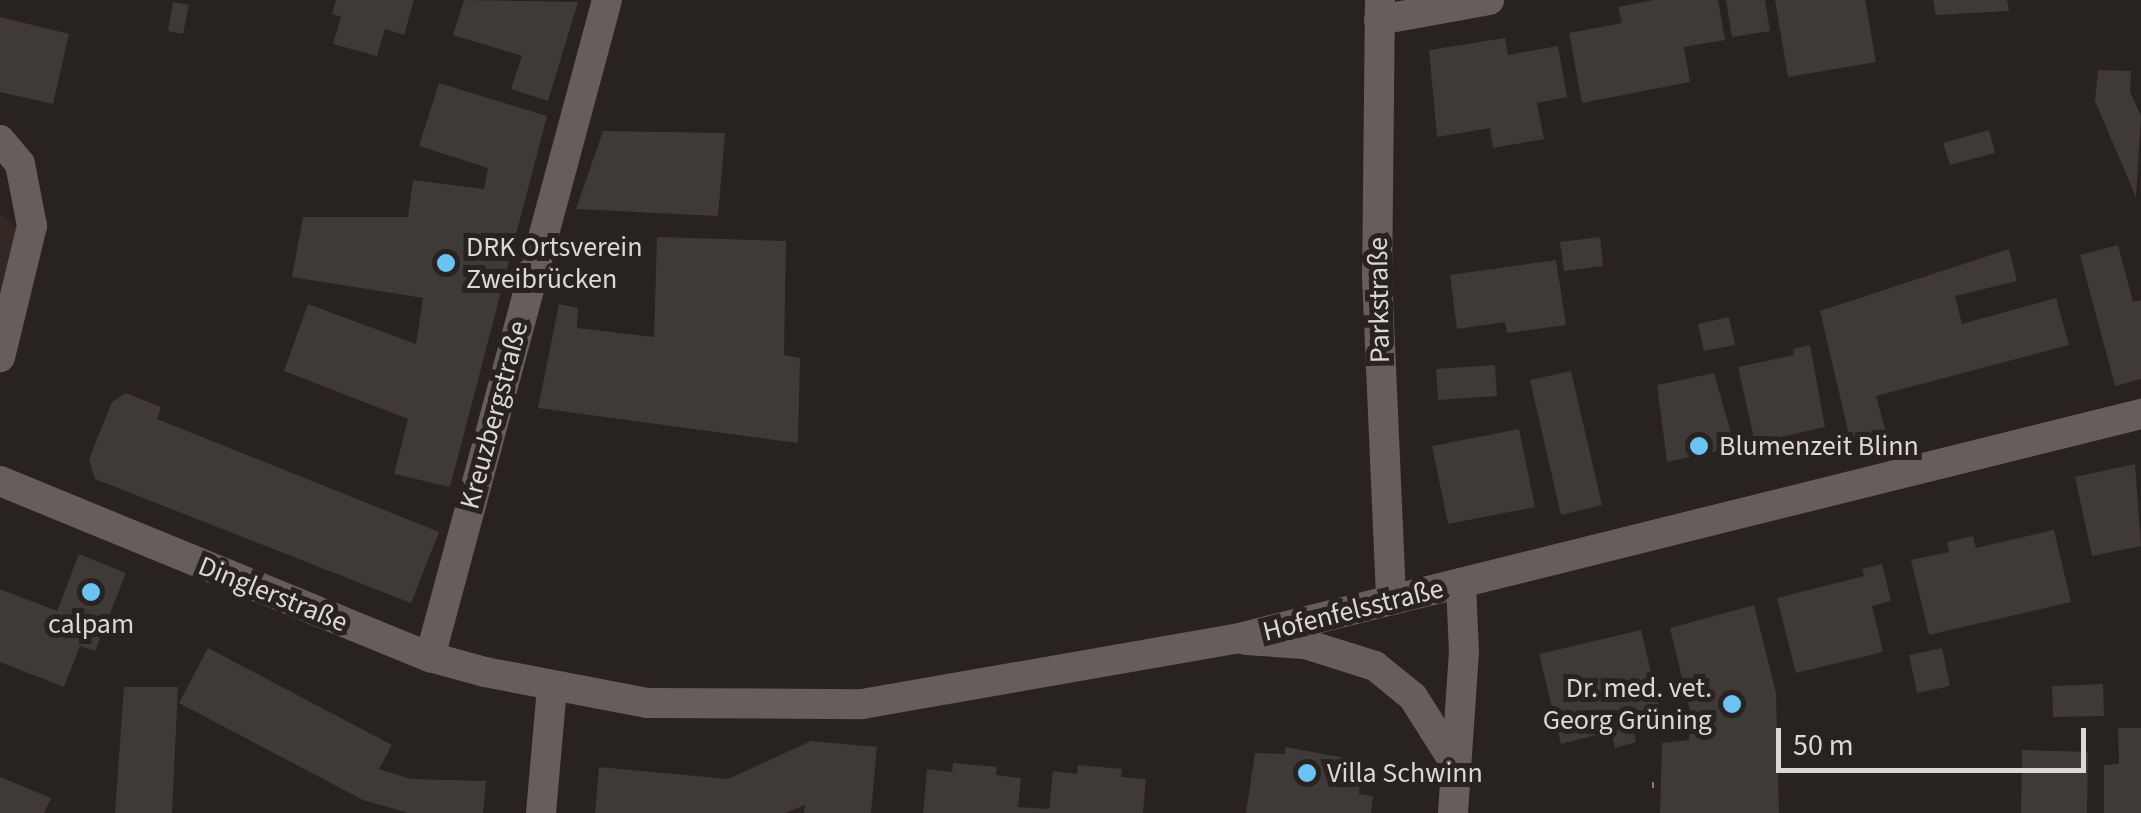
<!DOCTYPE html>
<meta charset="utf-8">
<style>
body{margin:0}
#map{position:relative;width:2141px;height:813px;overflow:hidden;background:#282221;font-family:"Source Sans 3",sans-serif}
div>[style]{position:absolute}
[style*='--x']{left:calc(var(--x)*1px);top:calc(var(--y)*1px);width:calc(var(--w)*1px);rotate:calc(var(--a)*1deg)}
.built>*{inset:0;background:#342824}
.building>*{inset:0;background:#3f3937}
.path>*{height:6px;margin-top:-3px;transform-origin:0;background:repeating-linear-gradient(90deg,#827e7d 0 2.5px,transparent 0 10.5px)}
.street>*{height:30px;margin:-15px;padding:0 15px;transform-origin:15px;border-radius:15px;background:#655e5b}
.secondary>*{height:30px;margin:-15px;padding:0 15px;transform-origin:15px;border-radius:15px;background:#655e5b}
.dots>*{width:28px;height:28px;translate:-50% -50%;box-sizing:border-box;border:5px solid #282221;border-radius:50%}
span{translate:-50% -50%;white-space:nowrap;text-align:center;line-height:1.15;-webkit-text-stroke:10px #282221;paint-order:stroke}
.poi-label{font-size:28px;color:#dcd8d7}
.left{translate:0 -50%;text-align:left}
.right{translate:-100% -50%;text-align:right}
.street-label{font-size:28px;color:#dcd8d7}
.scale{position:absolute;left:1776px;top:728px;width:310px;height:45px;box-sizing:border-box;border:5px solid #dcd8d7;border-top:0;padding-left:12px;font-size:30px;line-height:35px;white-space:nowrap;color:#dcd8d7;-webkit-text-stroke:8px #282221;paint-order:stroke}
</style>
<div id="map">
<div class="built">
<div style="clip-path:polygon(0 213px,23px 233px,0 328px)"></div>
</div>
<div class="building">
<div style="clip-path:polygon(336px 0,414px 0,404px 35px,385px 29px,377px 56px,333px 44px,341px 17px,332px 14px)"></div>
<div style="clip-path:polygon(464px 0,578px 2px,548px 101px,511px 89px,522px 56px,453px 35px)"></div>
<div style="clip-path:polygon(1653px 0,1718px 0,1725px 40px,1684px 47px,1690px 82px,1582px 103px,1569px 33px,1622px 23px,1618px 7px)"></div>
<div style="clip-path:polygon(1726px 0,1765px 0,1770px 31px,1732px 37px)"></div>
<div style="clip-path:polygon(1775px 0,1865px 0,1876px 62px,1788px 77px)"></div>
<div style="clip-path:polygon(1933px 0,2007px 0,2009px 11px,1936px 15px)"></div>
<div style="clip-path:polygon(173px 2px,189px 5px,183px 34px,168px 31px)"></div>
<div style="clip-path:polygon(0 17px,69px 34px,53px 104px,0 92px)"></div>
<div style="clip-path:polygon(1505px 38px,1508px 55px,1558px 46px,1567px 97px,1537px 103px,1544px 139px,1493px 148px,1490px 128px,1437px 137px,1429px 50px)"></div>
<div style="clip-path:polygon(2098px 70px,2131px 71px,2130px 92px,2141px 116px,2136px 197px,2095px 101px)"></div>
<div style="clip-path:polygon(439px 83px,547px 116px,450px 487px,394px 474px,408px 419px,284px 371px,308px 304px,416px 344px,423px 298px,292px 277px,303px 217px,408px 217px,413px 180px,484px 189px,488px 168px,419px 146px)"></div>
<div style="clip-path:polygon(1989px 130px,1995px 153px,1950px 165px,1943px 143px)"></div>
<div style="clip-path:polygon(603px 131px,725px 133px,718px 216px,576px 209px)"></div>
<div style="clip-path:polygon(657px 237px,786px 241px,784px 355px,800px 358px,798px 443px,538px 408px,559px 304px,578px 308px,577px 328px,654px 337px)"></div>
<div style="clip-path:polygon(1600px 237px,1603px 266px,1564px 271px,1560px 242px)"></div>
<div style="clip-path:polygon(2118px 245px,2133px 302px,2141px 300px,2141px 379px,2115px 386px,2080px 255px)"></div>
<div style="clip-path:polygon(2009px 249px,2017px 281px,1955px 296px,1962px 324px,2056px 298px,2069px 345px,1876px 396px,1889px 443px,1853px 452px,1820px 311px)"></div>
<div style="clip-path:polygon(1556px 260px,1566px 325px,1507px 333px,1505px 322px,1457px 329px,1450px 275px)"></div>
<div style="clip-path:polygon(1729px 317px,1735px 345px,1704px 351px,1698px 324px)"></div>
<div style="clip-path:polygon(1810px 345px,1825px 427px,1755px 443px,1738px 367px,1794px 355px,1793px 349px)"></div>
<div style="clip-path:polygon(1495px 365px,1497px 396px,1438px 400px,1436px 369px)"></div>
<div style="clip-path:polygon(1571px 371px,1602px 505px,1561px 515px,1530px 380px)"></div>
<div style="clip-path:polygon(1714px 373px,1735px 447px,1667px 462px,1657px 385px)"></div>
<div style="clip-path:polygon(126px 393px,161px 407px,157px 419px,439px 532px,411px 603px,95px 479px,89px 459px,112px 402px)"></div>
<div style="clip-path:polygon(1519px 429px,1535px 507px,1448px 524px,1432px 446px)"></div>
<div style="clip-path:polygon(2135px 464px,2141px 546px,2092px 556px,2075px 477px)"></div>
<div style="clip-path:polygon(2054px 530px,2071px 602px,1929px 635px,1911px 560px,1949px 552px,1947px 542px,1973px 536px,1976px 548px)"></div>
<div style="clip-path:polygon(79px 554px,126px 573px,95px 651px,80px 646px,64px 687px,0 662px,0 589px,57px 611px)"></div>
<div style="clip-path:polygon(1882px 564px,1891px 601px,1872px 606px,1883px 652px,1796px 673px,1777px 598px,1864px 576px,1862px 569px)"></div>
<div style="clip-path:polygon(1754px 605px,1776px 693px,1779px 813px,1660px 813px,1662px 743px,1689px 740px,1691px 715px,1670px 628px)"></div>
<div style="clip-path:polygon(1641px 630px,1662px 719px,1633px 726px,1636px 742px,1615px 748px,1611px 731px,1561px 744px,1539px 654px)"></div>
<div style="clip-path:polygon(208px 648px,392px 745px,379px 769px,411px 779px,486px 781px,483px 813px,408px 813px,363px 800px,179px 703px)"></div>
<div style="clip-path:polygon(1942px 648px,1950px 686px,1917px 693px,1909px 655px)"></div>
<div style="clip-path:polygon(2103px 684px,2104px 716px,2053px 717px,2052px 686px)"></div>
<div style="clip-path:polygon(124px 687px,178px 687px,172px 813px,115px 813px)"></div>
<div style="clip-path:polygon(2118px 728px,2141px 728px,2141px 813px,2104px 813px,2104px 765px,2119px 764px)"></div>
<div style="clip-path:polygon(811px 741px,877px 747px,871px 813px,804px 813px,805px 805px,785px 813px,595px 813px,599px 767px,728px 779px)"></div>
<div style="clip-path:polygon(1285px 747px,1362px 761px,1359px 794px,1373px 796px,1371px 813px,1246px 813px,1255px 753px,1285px 754px)"></div>
<div style="clip-path:polygon(2022px 750px,2088px 752px,2087px 813px,2021px 813px)"></div>
<div style="clip-path:polygon(953px 763px,997px 767px,996px 775px,1021px 778px,1018px 807px,1049px 809px,1053px 771px,1077px 774px,1078px 765px,1122px 769px,1121px 777px,1146px 779px,1143px 813px,923px 813px,927px 769px,952px 772px)"></div>
<div style="clip-path:polygon(0 777px,51px 798px,44px 813px,0 813px)"></div>
</div>
<div class="path">
<div style="--x:1652;--y:785;--w:8;--a:0"></div>
</div>
<div class="street">
<div style="--x:1380;--y:0;--w:276;--a:90.6"></div>
<div style="--x:1377;--y:276;--w:323;--a:87.5"></div>
<div style="--x:1379;--y:20;--w:112;--a:-10.3"></div>
<div style="--x:0;--y:140;--w:31;--a:50"></div>
<div style="--x:20;--y:164;--w:63;--a:79"></div>
<div style="--x:32;--y:226;--w:135;--a:103.7"></div>
<div style="--x:1246;--y:640;--w:59;--a:3.9"></div>
<div style="--x:1305;--y:644;--w:73;--a:17.4"></div>
<div style="--x:1375;--y:666;--w:49;--a:39.2"></div>
<div style="--x:1413;--y:697;--w:80;--a:57.7"></div>
<div style="--x:430;--y:657;--w:680;--a:-74.92"></div>
<div style="--x:541;--y:813;--w:126;--a:-85"></div>
<div style="--x:1453;--y:813;--w:160;--a:-86.1"></div>
<div style="--x:1464;--y:653;--w:70;--a:-92.5"></div>
</div>
<div class="secondary">
<div style="--x:0;--y:481;--w:465;--a:22.3"></div>
<div style="--x:430;--y:657;--w:57;--a:15.3"></div>
<div style="--x:485;--y:672;--w:165;--a:10.8"></div>
<div style="--x:647;--y:703;--w:215;--a:0.3"></div>
<div style="--x:862;--y:704;--w:379;--a:-9.9"></div>
<div style="--x:1235;--y:639;--w:934;--a:-13.95"></div>
</div>
<div class="dots">
<div style="left:446px;top:263px;background:#6ac3f1"></div>
<div style="left:1699px;top:446px;background:#6ac3f1"></div>
<div style="left:91px;top:592px;background:#6ac3f1"></div>
<div style="left:1732px;top:704px;background:#6ac3f1"></div>
<div style="left:1307px;top:773px;background:#6ac3f1"></div>
</div>
<div class="poi-label">
<span class="left" style="left:466px;top:263px">DRK Ortsverein<br>Zweibrücken</span>
<span class="left" style="left:1719px;top:446px">Blumenzeit Blinn</span>
<span style="left:91px;top:624px">calpam</span>
<span class="right" style="left:1712px;top:704px">Dr. med. vet.<br>Georg Grüning</span>
<span class="left" style="left:1327px;top:773px">Villa Schwinn</span>
</div>
<div class="street-label">
<span style="left:1379px;top:300px;rotate:-91deg">Parkstraße</span>
<span style="left:494px;top:415px;rotate:-75deg">Kreuzbergstraße</span>
<span style="left:273px;top:594px;rotate:22deg">Dinglerstraße</span>
<span style="left:1353px;top:610px;rotate:-14deg">Hofenfelsstraße</span>
</div>
<div class="scale">50 m</div>
</div>
